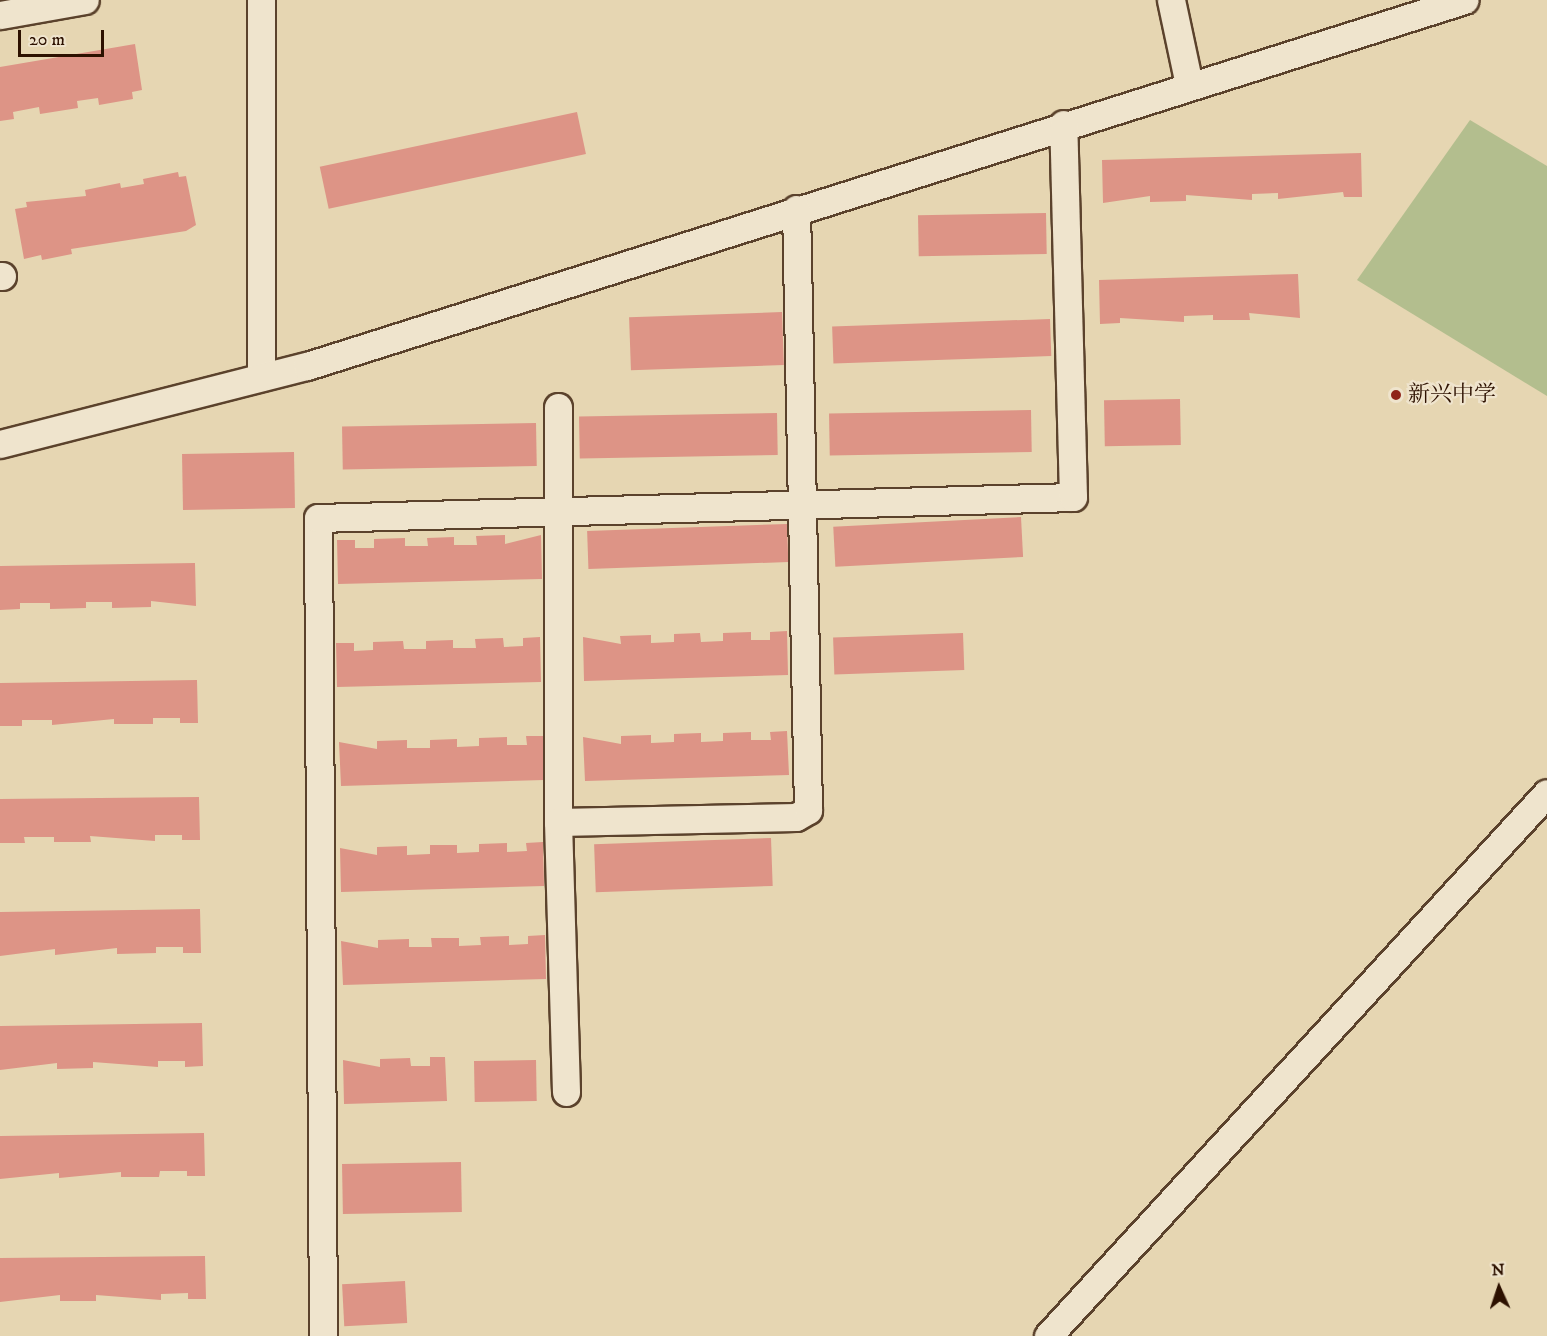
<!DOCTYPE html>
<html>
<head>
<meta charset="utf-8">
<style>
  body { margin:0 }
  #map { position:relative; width:1547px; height:1336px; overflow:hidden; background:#e6d6b2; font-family:"IM FELL DW Pica","Noto Serif SC",serif }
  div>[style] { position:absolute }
  .green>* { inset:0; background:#b3be8e }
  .building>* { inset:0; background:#dd9486; transform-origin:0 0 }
  .roads { filter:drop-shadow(2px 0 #5b422c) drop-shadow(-2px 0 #5b422c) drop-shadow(0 2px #5b422c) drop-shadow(0 -2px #5b422c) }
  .minor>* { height:27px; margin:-13.5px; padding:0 13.5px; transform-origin:13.5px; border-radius:13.5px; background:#efe4cd }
  .dots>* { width:16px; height:16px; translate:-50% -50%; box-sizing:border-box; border:3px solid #efe4cd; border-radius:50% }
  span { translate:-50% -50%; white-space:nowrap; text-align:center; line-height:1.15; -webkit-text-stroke:4.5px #efe4cd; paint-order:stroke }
  .poi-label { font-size:22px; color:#2d1100 }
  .left { translate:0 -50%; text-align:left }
  .north { position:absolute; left:1469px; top:1258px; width:60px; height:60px; -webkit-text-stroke:4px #efe4cd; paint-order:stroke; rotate:357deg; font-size:16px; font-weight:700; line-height:24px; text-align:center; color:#2d1100 }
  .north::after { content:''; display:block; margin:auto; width:21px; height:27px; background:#2d1100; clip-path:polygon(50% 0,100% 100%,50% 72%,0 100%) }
  .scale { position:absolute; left:18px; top:30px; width:86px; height:27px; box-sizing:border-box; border:3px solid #2d1100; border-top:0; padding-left:8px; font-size:18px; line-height:21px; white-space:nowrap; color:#2d1100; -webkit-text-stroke:4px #efe4cd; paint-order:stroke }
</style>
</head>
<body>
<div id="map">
  <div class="green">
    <div style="clip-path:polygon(1470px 120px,1547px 166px,1547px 396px,1357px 280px)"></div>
  </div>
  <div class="building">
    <div style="clip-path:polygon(135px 44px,142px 90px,132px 92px,133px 99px,99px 105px,98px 98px,77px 101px,78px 108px,40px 114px,39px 107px,13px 112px,14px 119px,0 121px,0 67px)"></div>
    <div style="left:577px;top:112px;width:43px;height:263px;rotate:78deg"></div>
    <div style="clip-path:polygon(1361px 153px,1362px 197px,1344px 197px,1343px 192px,1278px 199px,1278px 193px,1252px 194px,1252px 200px,1186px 195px,1186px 201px,1150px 202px,1150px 196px,1103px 203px,1102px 160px)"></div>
    <div style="clip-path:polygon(178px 172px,179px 177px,186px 176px,196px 225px,186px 231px,71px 249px,72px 254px,42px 260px,41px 255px,24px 259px,15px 209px,27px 207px,26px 202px,86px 196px,85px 190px,120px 183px,121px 188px,144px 184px,143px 179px)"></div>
    <div style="left:1046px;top:213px;width:41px;height:128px;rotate:89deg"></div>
    <div style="clip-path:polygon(1298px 274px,1300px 318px,1249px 313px,1250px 320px,1213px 320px,1213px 315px,1184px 316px,1184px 322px,1120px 318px,1120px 323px,1100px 324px,1099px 280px)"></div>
    <div style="left:782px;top:312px;width:53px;height:153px;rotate:88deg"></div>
    <div style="left:1050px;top:319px;width:37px;height:218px;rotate:88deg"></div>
    <div style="left:1180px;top:399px;width:46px;height:76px;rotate:89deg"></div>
    <div style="left:1031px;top:410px;width:42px;height:202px;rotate:89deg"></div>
    <div style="left:777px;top:413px;width:42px;height:198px;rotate:89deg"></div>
    <div style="left:536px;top:423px;width:43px;height:194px;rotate:89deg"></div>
    <div style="left:294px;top:452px;width:56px;height:112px;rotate:89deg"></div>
    <div style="left:1021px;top:517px;width:40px;height:188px;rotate:87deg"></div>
    <div style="left:787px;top:524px;width:38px;height:200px;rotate:88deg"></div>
    <div style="clip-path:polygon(505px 535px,505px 544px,541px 535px,542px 579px,338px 584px,337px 540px,355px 540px,355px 548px,374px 548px,374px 539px,405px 538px,405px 546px,428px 546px,427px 538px,454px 537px,454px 545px,477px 545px,476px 536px)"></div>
    <div style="clip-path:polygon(195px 563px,196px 606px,151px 601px,151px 607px,112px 608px,112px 602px,86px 602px,86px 608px,50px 609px,50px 603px,20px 603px,20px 609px,0 610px,0 566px)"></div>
    <div style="clip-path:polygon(787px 631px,788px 675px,584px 681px,583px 637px,621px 644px,620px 636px,651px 635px,651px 643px,674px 642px,674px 634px,700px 633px,701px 642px,723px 641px,723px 633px,751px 632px,751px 640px,770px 640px,770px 632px)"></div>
    <div style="left:963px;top:633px;width:37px;height:130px;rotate:88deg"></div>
    <div style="clip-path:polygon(540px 637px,541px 682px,337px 687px,336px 643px,354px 643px,354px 651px,373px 650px,373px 642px,403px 641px,404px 649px,426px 649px,426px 641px,453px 640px,453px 648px,476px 648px,475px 639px,503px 638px,504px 647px,523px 646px,523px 638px)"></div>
    <div style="clip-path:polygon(197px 680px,198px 723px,180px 723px,180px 718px,153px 718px,153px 724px,114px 724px,114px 719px,52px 725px,52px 720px,22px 720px,22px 726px,0 726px,0 683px)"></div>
    <div style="clip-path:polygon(787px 731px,789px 775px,585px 781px,583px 737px,621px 744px,621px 736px,651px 735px,651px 743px,674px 742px,674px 734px,701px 733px,701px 742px,723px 741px,723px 733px,751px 732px,751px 740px,771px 740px,770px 732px)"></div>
    <div style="clip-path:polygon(526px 736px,543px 736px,544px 780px,341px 786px,339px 742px,377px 749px,377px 741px,407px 740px,407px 748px,430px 748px,430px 740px,457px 739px,457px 747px,479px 746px,479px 738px,507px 737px,507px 745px,527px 745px)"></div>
    <div style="clip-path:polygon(199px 797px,200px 840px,182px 840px,182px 835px,155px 835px,155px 841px,90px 836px,91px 842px,54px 842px,54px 837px,24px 837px,25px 843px,0 843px,0 799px)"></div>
    <div style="left:771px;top:838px;width:48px;height:177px;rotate:88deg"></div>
    <div style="clip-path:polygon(543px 842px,544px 886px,341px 892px,340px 848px,377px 855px,377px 847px,407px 846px,407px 855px,430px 854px,430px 845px,457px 845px,457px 853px,479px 852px,479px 844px,507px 843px,507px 852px,527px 851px,526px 843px)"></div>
    <div style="clip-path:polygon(200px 909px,201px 953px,183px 953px,183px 947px,156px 947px,156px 953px,117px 954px,117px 948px,55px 955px,55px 949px,0 956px,0 912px)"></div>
    <div style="clip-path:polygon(545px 935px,546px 979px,343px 985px,341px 941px,378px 948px,378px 940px,409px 939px,409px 947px,432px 947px,431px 938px,459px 938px,459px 946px,481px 945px,480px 937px,509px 936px,509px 945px,528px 944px,528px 936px)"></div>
    <div style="clip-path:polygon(202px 1023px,203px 1066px,185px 1067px,185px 1061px,158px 1061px,158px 1067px,93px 1062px,93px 1068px,57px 1069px,57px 1063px,0 1070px,0 1026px)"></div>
    <div style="clip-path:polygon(430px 1057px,445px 1057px,447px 1101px,344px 1104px,343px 1060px,380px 1067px,380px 1059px,410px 1058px,411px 1066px,430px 1066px)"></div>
    <div style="left:536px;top:1060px;width:41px;height:62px;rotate:89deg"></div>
    <div style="clip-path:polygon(204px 1133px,205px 1176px,187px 1176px,187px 1171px,160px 1171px,159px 1177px,121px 1177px,121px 1172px,59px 1178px,59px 1173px,0 1179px,0 1136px)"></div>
    <div style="left:461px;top:1162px;width:50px;height:119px;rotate:89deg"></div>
    <div style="clip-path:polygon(205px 1256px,206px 1299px,188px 1299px,188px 1293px,161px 1294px,161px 1300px,96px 1295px,96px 1301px,60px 1301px,60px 1295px,0 1302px,0 1258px)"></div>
    <div style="left:405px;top:1281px;width:42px;height:63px;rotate:87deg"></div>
  </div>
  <div class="roads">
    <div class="minor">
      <div style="left:1171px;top:0;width:87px;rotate:78deg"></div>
      <div style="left:0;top:15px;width:86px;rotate:-10deg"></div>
      <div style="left:0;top:276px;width:2px"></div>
      <div style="left:261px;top:377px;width:377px;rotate:-90deg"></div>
      <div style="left:558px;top:407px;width:415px;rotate:90deg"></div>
      <div style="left:558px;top:822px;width:270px;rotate:88.3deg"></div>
      <div style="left:0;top:444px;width:317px;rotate:-14.3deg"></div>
      <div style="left:307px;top:366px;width:1214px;rotate:-17.55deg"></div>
      <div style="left:558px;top:822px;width:238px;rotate:-1.2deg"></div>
      <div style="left:796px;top:817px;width:14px;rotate:-30deg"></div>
      <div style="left:808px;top:810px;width:601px;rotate:-91.14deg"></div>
      <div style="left:323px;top:1336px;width:818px;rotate:-90.35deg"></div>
      <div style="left:318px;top:518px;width:755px;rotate:-1.59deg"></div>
      <div style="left:1073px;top:497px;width:373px;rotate:-91.5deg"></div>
      <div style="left:1048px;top:1336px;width:737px;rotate:-47.42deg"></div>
    </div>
  </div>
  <div class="dots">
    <div style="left:1396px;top:395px;background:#8f2418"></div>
  </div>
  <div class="poi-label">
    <span class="left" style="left:1408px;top:395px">新兴中学</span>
  </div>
  <div class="north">N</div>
  <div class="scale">20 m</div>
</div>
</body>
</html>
